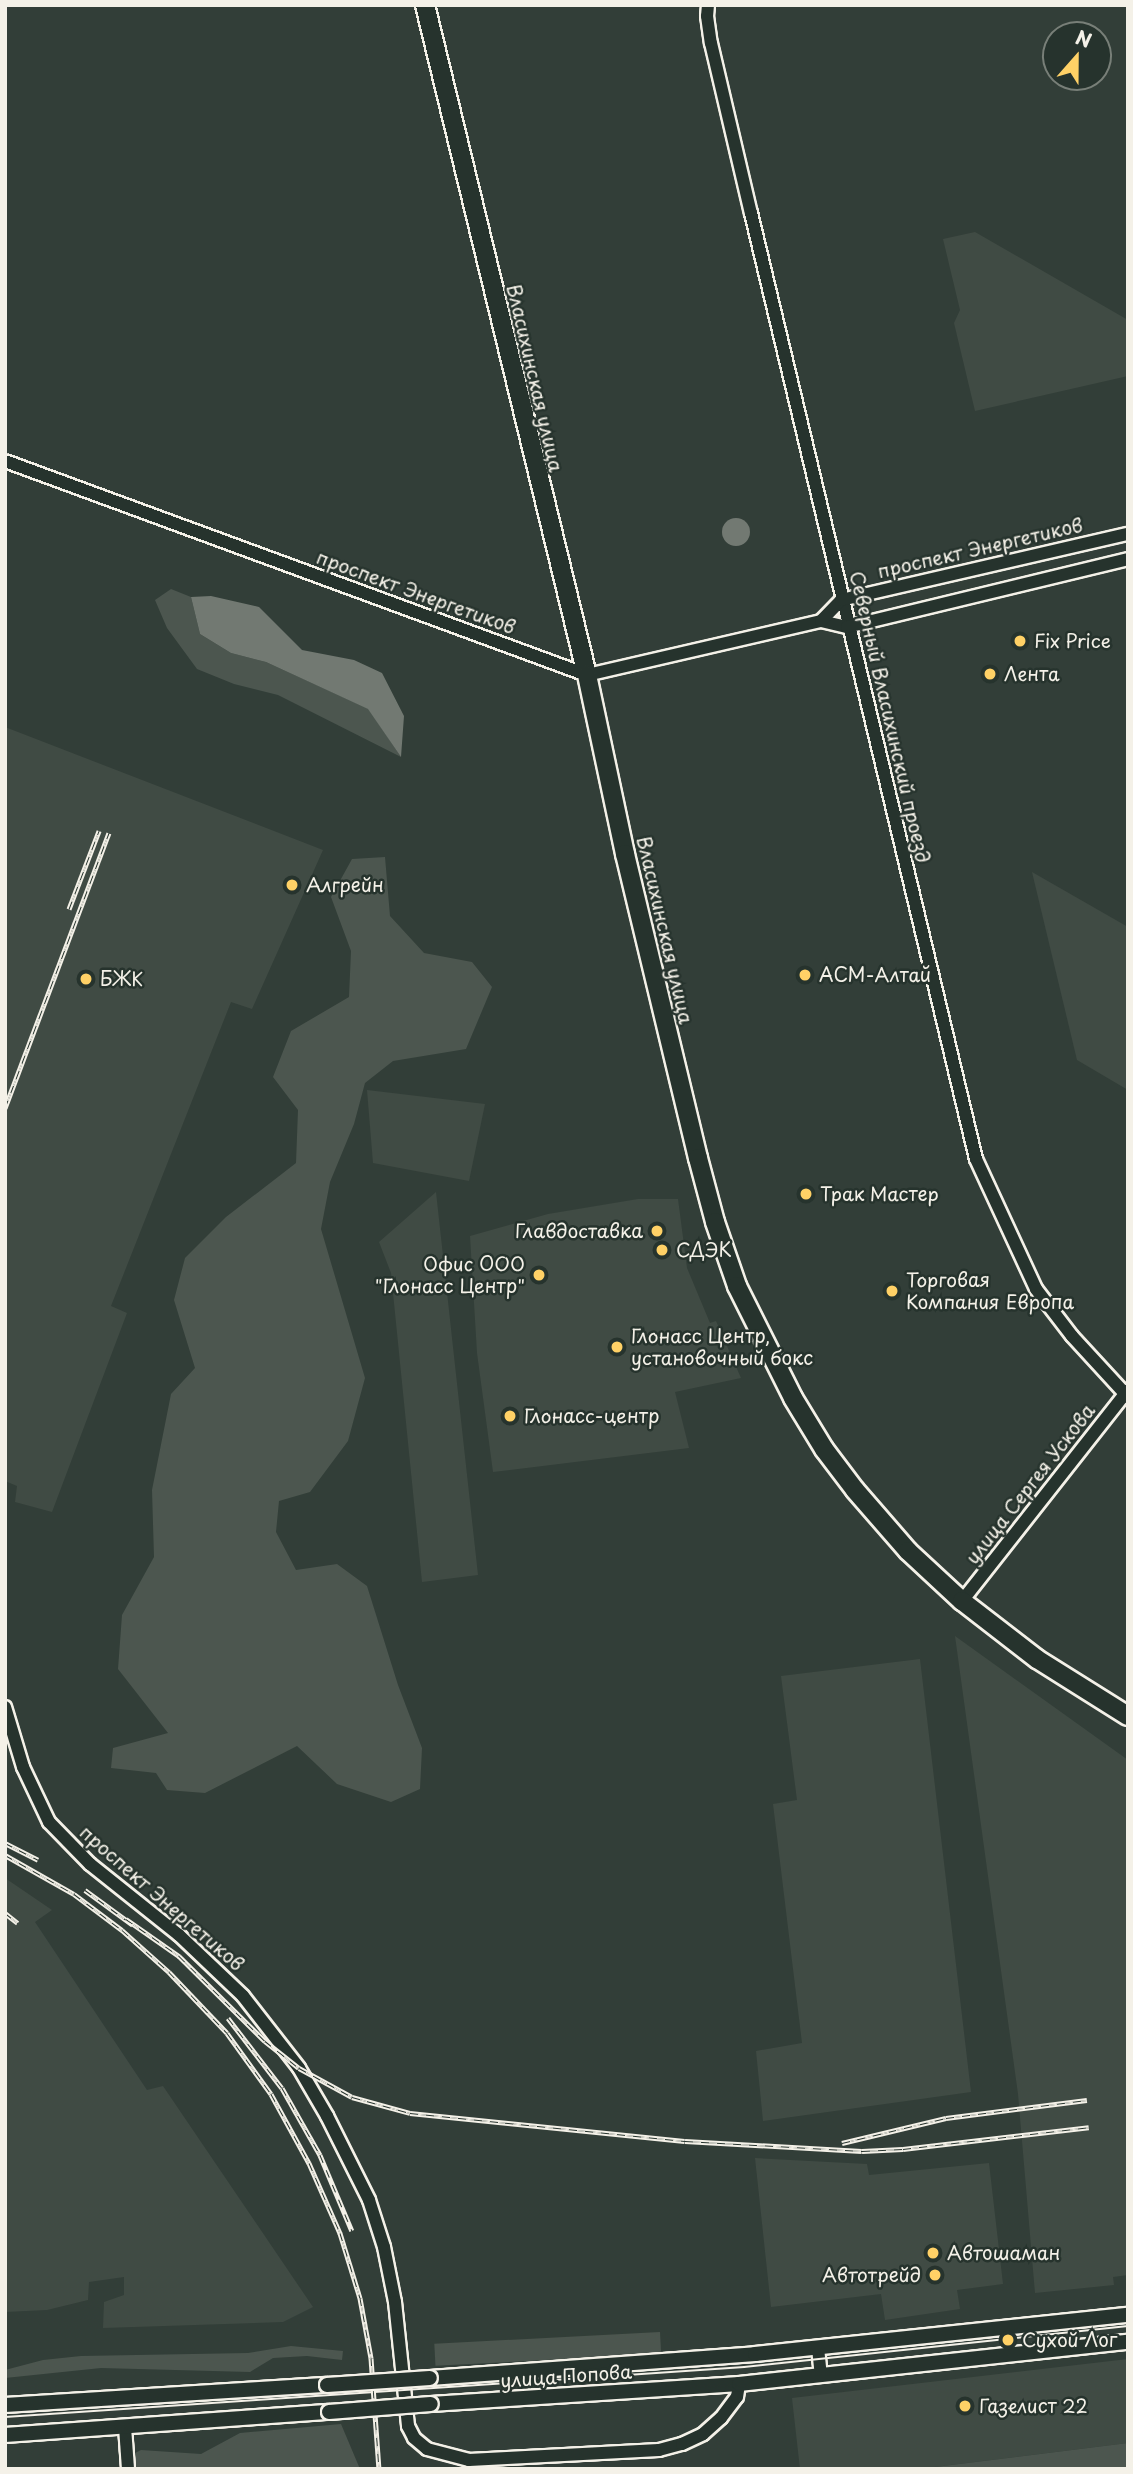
<!DOCTYPE html>
<html>
<head>
<meta charset="utf-8">
<style>
  body { margin:0 }
  #map { position:relative; width:1133px; height:2474px; overflow:hidden; background:#323e38; font-family:"Playpen Sans",sans-serif }
  div>[style] { position:absolute }
  .built>* { inset:0; background:#404b44 }
  .green>* { inset:0; background:#4c564f; transform-origin:0 0 }
  .water>* { inset:0; background:#727972 }
  .round { border-radius:50% }
  .roads { filter:drop-shadow(2px 0 #f4f1e8) drop-shadow(-2px 0 #f4f1e8) drop-shadow(0 2px #f4f1e8) drop-shadow(0 -2px #f4f1e8) }
  .minor>* { height:12px; margin:-6px; padding:0 6px; transform-origin:6px; border-radius:6px; background:#26332d }
  .major>* { height:14px; margin:-7px; padding:0 7px; transform-origin:7px; border-radius:7px; background:#26332d }
  .highway>* { height:18px; margin:-9px; padding:0 9px; transform-origin:9px; border-radius:9px; background:#26332d }
  .tram>* { height:2px; margin:-1px; padding:0 1px; transform-origin:1px; border-radius:1px; background:#f4f1e8 }
  .rail>* { height:5px; margin-top:-2.5px; transform-origin:0; background:repeating-linear-gradient(90deg,#26332d 0 8px,#f4f1e8 0 16px); box-sizing:border-box; border-block:2px solid #f4f1e8 }
  .bridges { filter:drop-shadow(2px 0 #f4f1e8) drop-shadow(-2px 0 #f4f1e8) drop-shadow(0 2px #f4f1e8) drop-shadow(0 -2px #f4f1e8) }
  .major-bridge>* { height:14px; margin:-7px; padding:0 7px; transform-origin:7px; border-radius:7px; background:#26332d }
  .dots>* { width:19px; height:19px; translate:-50% -50%; box-sizing:border-box; border:4px solid #26332d; border-radius:50% }
  span { translate:-50% -50%; white-space:nowrap; text-align:center; line-height:1.15; -webkit-text-stroke:5px #26332d; paint-order:stroke }
  .street-label { font-size:19px; color:#f4f1e8 }
  .poi-label { font-size:19px; color:#f4f1e8 }
  .left { translate:0 -50%; text-align:left }
  .right { translate:-100% -50%; text-align:right }
  .frame { position:absolute; inset:0; border:7px solid #f4f1e8; pointer-events:none }
  .north { position:absolute; left:1042px; top:21px; width:70px; height:70px; box-sizing:border-box; background:#26332d; border:2px solid #787f78; border-radius:50%; rotate:21deg; font-size:19px; font-weight:700; line-height:28px; text-align:center; color:#f4f1e8 }
  .north::after { content:''; display:block; margin:auto; width:24px; height:32px; background:#ffd166; clip-path:polygon(50% 0,100% 100%,50% 72%,0 100%) }
</style>
</head>
<body>
<div id="map">
  <div class="built">
    <div style="clip-path:polygon(975px 232px,1128px 320px,1128px 376px,975px 411px,954px 323px,960px 310px,943px 239px)"></div>
    <div style="clip-path:polygon(5px 727px,323px 850px,252px 1009px,231px 1002px,111px 1306px,127px 1313px,52px 1512px,15px 1502px,17px 1486px,5px 1481px)"></div>
    <div style="clip-path:polygon(1032px 872px,1128px 927px,1128px 1090px,1077px 1060px)"></div>
    <div style="clip-path:polygon(367px 1090px,485px 1104px,469px 1181px,373px 1163px)"></div>
    <div style="clip-path:polygon(436px 1192px,478px 1575px,422px 1582px,391px 1273px,379px 1242px)"></div>
    <div style="clip-path:polygon(638px 1199px,678px 1199px,687px 1268px,710px 1323px,716px 1321px,741px 1378px,675px 1392px,689px 1448px,493px 1472px,477px 1353px,470px 1236px,548px 1214px)"></div>
    <div style="clip-path:polygon(955px 1636px,1128px 1760px,1128px 2275px,1113px 2277px,1114px 2285px,1035px 2293px,1018px 2094px)"></div>
    <div style="clip-path:polygon(920px 1659px,971px 2092px,763px 2121px,756px 2051px,802px 2043px,773px 1804px,797px 1800px,781px 1676px)"></div>
    <div style="clip-path:polygon(5px 1878px,52px 1910px,35px 1922px,147px 2090px,163px 2086px,313px 2307px,283px 2322px,103px 2328px,104px 2302px,124px 2295px,124px 2277px,89px 2282px,88px 2300px,47px 2310px,5px 2312px)"></div>
    <div style="clip-path:polygon(755px 2158px,867px 2164px,869px 2175px,989px 2163px,1003px 2284px,957px 2290px,960px 2309px,885px 2320px,881px 2294px,771px 2307px)"></div>
    <div style="clip-path:polygon(1128px 2359px,1128px 2443px,919px 2469px,800px 2469px,792px 2398px)"></div>
  </div>
  <div class="green">
    <div style="clip-path:polygon(171px 589px,191px 597px,200px 634px,231px 653px,266px 662px,369px 709px,401px 757px,278px 695px,234px 684px,197px 669px,167px 628px,155px 600px)"></div>
    <div style="clip-path:polygon(385px 857px,390px 916px,424px 953px,472px 962px,492px 987px,466px 1049px,393px 1061px,365px 1083px,354px 1124px,330px 1182px,321px 1229px,365px 1378px,348px 1441px,310px 1492px,279px 1501px,276px 1532px,296px 1570px,337px 1564px,367px 1586px,398px 1685px,422px 1748px,420px 1789px,391px 1802px,337px 1784px,297px 1746px,205px 1793px,167px 1790px,156px 1773px,111px 1768px,113px 1748px,168px 1733px,118px 1669px,122px 1615px,154px 1557px,152px 1490px,171px 1394px,195px 1368px,174px 1300px,185px 1258px,226px 1217px,296px 1163px,298px 1110px,273px 1077px,291px 1031px,349px 997px,351px 951px,331px 897px,352px 859px)"></div>
    <div style="left:660px;top:2332px;width:22px;height:226px;rotate:87deg"></div>
    <div style="clip-path:polygon(291px 2346px,343px 2351px,342px 2360px,307px 2356px,273px 2358px,250px 2372px,101px 2368px,5px 2378px,5px 2370px,43px 2360px,81px 2356px,248px 2353px)"></div>
    <div style="clip-path:polygon(341px 2424px,360px 2469px,132px 2469px,133px 2454px,141px 2450px,201px 2454px,240px 2433px)"></div>
    <div style="clip-path:polygon(1128px 2443px,1128px 2469px,919px 2469px)"></div>
  </div>
  <div class="water">
    <div class="round" style="left:722px;top:518px;width:28px;height:28px"></div>
    <div style="clip-path:polygon(211px 596px,259px 607px,302px 650px,354px 660px,382px 673px,404px 716px,401px 757px,368px 709px,266px 662px,231px 653px,200px 634px,191px 597px)"></div>
  </div>
  <div class="roads">
    <div class="minor">
      <div style="left:708px;top:5px;width:11px;rotate:95deg"></div>
      <div style="left:707px;top:16px;width:27px;rotate:82deg"></div>
      <div style="left:711px;top:43px;width:175px;rotate:76.8deg"></div>
      <div style="left:751px;top:213px;width:972px;rotate:76.62deg"></div>
      <div style="left:976px;top:1159px;width:143px;rotate:65.2deg"></div>
      <div style="left:1036px;top:1289px;width:59px;rotate:52.5deg"></div>
      <div style="left:1072px;top:1336px;width:83px;rotate:47.4deg"></div>
      <div style="left:5px;top:461px;width:620px;rotate:20.19deg"></div>
      <div style="left:587px;top:675px;width:240px;rotate:-13deg"></div>
      <div style="left:821px;top:621px;width:27px;rotate:13deg"></div>
      <div style="left:847px;top:627px;width:289px;rotate:-13.6deg"></div>
      <div style="left:821px;top:621px;width:29px;rotate:-46deg"></div>
      <div style="left:841px;top:600px;width:294px;rotate:-13deg"></div>
      <div style="left:962px;top:1601px;width:268px;rotate:-51.8deg"></div>
      <div style="left:5px;top:1707px;width:63px;rotate:73.3deg"></div>
      <div style="left:23px;top:1767px;width:61px;rotate:64.7deg"></div>
      <div style="left:49px;top:1822px;width:59px;rotate:45.7deg"></div>
      <div style="left:90px;top:1864px;width:114px;rotate:38.6deg"></div>
      <div style="left:179px;top:1935px;width:88px;rotate:43.6deg"></div>
      <div style="left:243px;top:1996px;width:91px;rotate:52.1deg"></div>
      <div style="left:299px;top:2068px;width:56px;rotate:59.7deg"></div>
      <div style="left:327px;top:2116px;width:94px;rotate:63.4deg"></div>
      <div style="left:369px;top:2200px;width:49px;rotate:72.3deg"></div>
      <div style="left:384px;top:2247px;width:56px;rotate:78.7deg"></div>
      <div style="left:395px;top:2302px;width:125px;rotate:84deg"></div>
      <div style="left:408px;top:2426px;width:13px;rotate:63deg"></div>
      <div style="left:414px;top:2438px;width:17px;rotate:40deg"></div>
      <div style="left:427px;top:2449px;width:43px;rotate:14.7deg"></div>
      <div style="left:469px;top:2460px;width:190px;rotate:-3deg"></div>
      <div style="left:659px;top:2450px;width:24px;rotate:-15deg"></div>
      <div style="left:682px;top:2444px;width:23px;rotate:-25deg"></div>
      <div style="left:703px;top:2434px;width:24px;rotate:-42deg"></div>
      <div style="left:721px;top:2418px;width:26px;rotate:-53deg"></div>
      <div style="left:737px;top:2397px;width:13px;rotate:-81deg"></div>
      <div style="left:818px;top:2348px;width:28px;rotate:84deg"></div>
      <div style="left:125px;top:2427px;width:42px;rotate:85.9deg"></div>
    </div>
    <div class="major">
      <div style="left:430px;top:2378px;width:326px;rotate:-4.2deg"></div>
      <div style="left:755px;top:2354px;width:375px;rotate:-6deg"></div>
      <div style="left:431px;top:2404px;width:309px;rotate:-3.7deg"></div>
      <div style="left:739px;top:2384px;width:391px;rotate:-6.2deg"></div>
      <div style="left:5px;top:2405px;width:323px;rotate:-3.6deg"></div>
      <div style="left:5px;top:2435px;width:325px;rotate:-4.1deg"></div>
    </div>
    <div class="highway">
      <div style="left:425px;top:5px;width:689px;rotate:76.41deg"></div>
      <div style="left:587px;top:675px;width:183px;rotate:78deg"></div>
      <div style="left:625px;top:854px;width:313px;rotate:76.5deg"></div>
      <div style="left:698px;top:1158px;width:66px;rotate:75.1deg"></div>
      <div style="left:715px;top:1222px;width:68px;rotate:71deg"></div>
      <div style="left:737px;top:1286px;width:125px;rotate:63.4deg"></div>
      <div style="left:793px;top:1398px;width:60px;rotate:58.7deg"></div>
      <div style="left:824px;top:1449px;width:51px;rotate:52.9deg"></div>
      <div style="left:855px;top:1490px;width:81px;rotate:49deg"></div>
      <div style="left:908px;top:1551px;width:74px;rotate:42.8deg"></div>
      <div style="left:962px;top:1601px;width:95px;rotate:37.7deg"></div>
      <div style="left:1037px;top:1659px;width:107px;rotate:32.1deg"></div>
    </div>
  </div>
  <div class="tram">
    <div style="left:5px;top:2417px;width:741px;rotate:-3.87deg"></div>
    <div style="left:744px;top:2367px;width:386px;rotate:-6.1deg"></div>
  </div>
  <div class="rail">
    <div style="left:69px;top:909px;width:84px;rotate:-69deg"></div>
    <div style="left:5px;top:1108px;width:294px;rotate:-69.3deg"></div>
    <div style="left:5px;top:1843px;width:37px;rotate:27deg"></div>
    <div style="left:5px;top:1855px;width:79px;rotate:29.5deg"></div>
    <div style="left:74px;top:1894px;width:60px;rotate:36.9deg"></div>
    <div style="left:122px;top:1930px;width:63px;rotate:41.8deg"></div>
    <div style="left:169px;top:1972px;width:84px;rotate:46.4deg"></div>
    <div style="left:227px;top:2033px;width:75px;rotate:54.2deg"></div>
    <div style="left:271px;top:2094px;width:79px;rotate:61.2deg"></div>
    <div style="left:309px;top:2163px;width:77px;rotate:66.1deg"></div>
    <div style="left:340px;top:2233px;width:68px;rotate:72.9deg"></div>
    <div style="left:360px;top:2298px;width:61px;rotate:79.6deg"></div>
    <div style="left:371px;top:2358px;width:111px;rotate:85.9deg"></div>
    <div style="left:85px;top:1890px;width:59px;rotate:36.1deg"></div>
    <div style="left:5px;top:1913px;width:16px;rotate:38deg"></div>
    <div style="left:126px;top:1919px;width:65px;rotate:34.9deg"></div>
    <div style="left:179px;top:1956px;width:121px;rotate:44.7deg"></div>
    <div style="left:265px;top:2041px;width:43px;rotate:38.5deg"></div>
    <div style="left:299px;top:2068px;width:60px;rotate:28.7deg"></div>
    <div style="left:352px;top:2097px;width:60px;rotate:15.4deg"></div>
    <div style="left:410px;top:2113px;width:276px;rotate:5.8deg"></div>
    <div style="left:685px;top:2141px;width:177px;rotate:3.2deg"></div>
    <div style="left:862px;top:2151px;width:41px;rotate:-2.8deg"></div>
    <div style="left:903px;top:2149px;width:187px;rotate:-6.7deg"></div>
    <div style="left:228px;top:2018px;width:88px;rotate:52.4deg"></div>
    <div style="left:282px;top:2088px;width:77px;rotate:60.4deg"></div>
    <div style="left:320px;top:2155px;width:82px;rotate:67.2deg"></div>
    <div style="left:842px;top:2143px;width:107px;rotate:-13.5deg"></div>
    <div style="left:946px;top:2118px;width:142px;rotate:-7.3deg"></div>
  </div>
  <div class="bridges">
    <div class="major-bridge">
      <div style="left:327px;top:2385px;width:103px;rotate:-3.9deg"></div>
      <div style="left:329px;top:2412px;width:102px;rotate:-4.5deg"></div>
    </div>
  </div>
  <div class="dots">
    <div style="left:1020px;top:641px;background:#ffd166"></div>
    <div style="left:990px;top:674px;background:#ffd166"></div>
    <div style="left:292px;top:885px;background:#ffd166"></div>
    <div style="left:805px;top:975px;background:#ffd166"></div>
    <div style="left:86px;top:979px;background:#ffd166"></div>
    <div style="left:806px;top:1194px;background:#ffd166"></div>
    <div style="left:657px;top:1231px;background:#ffd166"></div>
    <div style="left:662px;top:1250px;background:#ffd166"></div>
    <div style="left:539px;top:1275px;background:#ffd166"></div>
    <div style="left:892px;top:1291px;background:#ffd166"></div>
    <div style="left:617px;top:1347px;background:#ffd166"></div>
    <div style="left:510px;top:1416px;background:#ffd166"></div>
    <div style="left:933px;top:2253px;background:#ffd166"></div>
    <div style="left:935px;top:2275px;background:#ffd166"></div>
    <div style="left:1008px;top:2340px;background:#ffd166"></div>
    <div style="left:965px;top:2406px;background:#ffd166"></div>
  </div>
  <div class="street-label">
    <span style="left:535px;top:378px;rotate:77deg">Власихинская улица</span>
    <span style="left:980px;top:548px;rotate:-13deg">проспект Энергетиков</span>
    <span style="left:416px;top:592px;rotate:20deg">проспект Энергетиков</span>
    <span style="left:890px;top:717px;rotate:77deg">Северный Власихинский проезд</span>
    <span style="left:665px;top:930px;rotate:77deg">Власихинская улица</span>
    <span style="left:1030px;top:1484px;rotate:-52deg">улица Сергея Ускова</span>
    <span style="left:162px;top:1898px;rotate:41deg">проспект Энергетиков</span>
    <span style="left:566px;top:2376px;rotate:-4deg">улица Попова</span>
  </div>
  <div class="poi-label">
    <span class="left" style="left:1034px;top:641px">Fix Price</span>
    <span class="left" style="left:1004px;top:674px">Лента</span>
    <span class="left" style="left:306px;top:885px">Алгрейн</span>
    <span class="left" style="left:819px;top:975px">АСМ-Алтай</span>
    <span class="left" style="left:100px;top:979px">БЖК</span>
    <span class="left" style="left:820px;top:1194px">Трак Мастер</span>
    <span class="right" style="left:643px;top:1231px">Главдоставка</span>
    <span class="left" style="left:676px;top:1250px">СДЭК</span>
    <span class="right" style="left:525px;top:1275px">Офис ООО<br>"Глонасс Центр"</span>
    <span class="left" style="left:906px;top:1291px">Торговая<br>Компания Европа</span>
    <span class="left" style="left:631px;top:1347px">Глонасс Центр,<br>установочный бокс</span>
    <span class="left" style="left:524px;top:1416px">Глонасс-центр</span>
    <span class="left" style="left:947px;top:2253px">Автошаман</span>
    <span class="right" style="left:921px;top:2275px">Автотрейд</span>
    <span class="left" style="left:1022px;top:2340px">Сухой Лог</span>
    <span class="left" style="left:979px;top:2406px">Газелист 22</span>
  </div>
  <div class="frame"></div>
  <div class="north">N</div>
</div>
</body>
</html>
